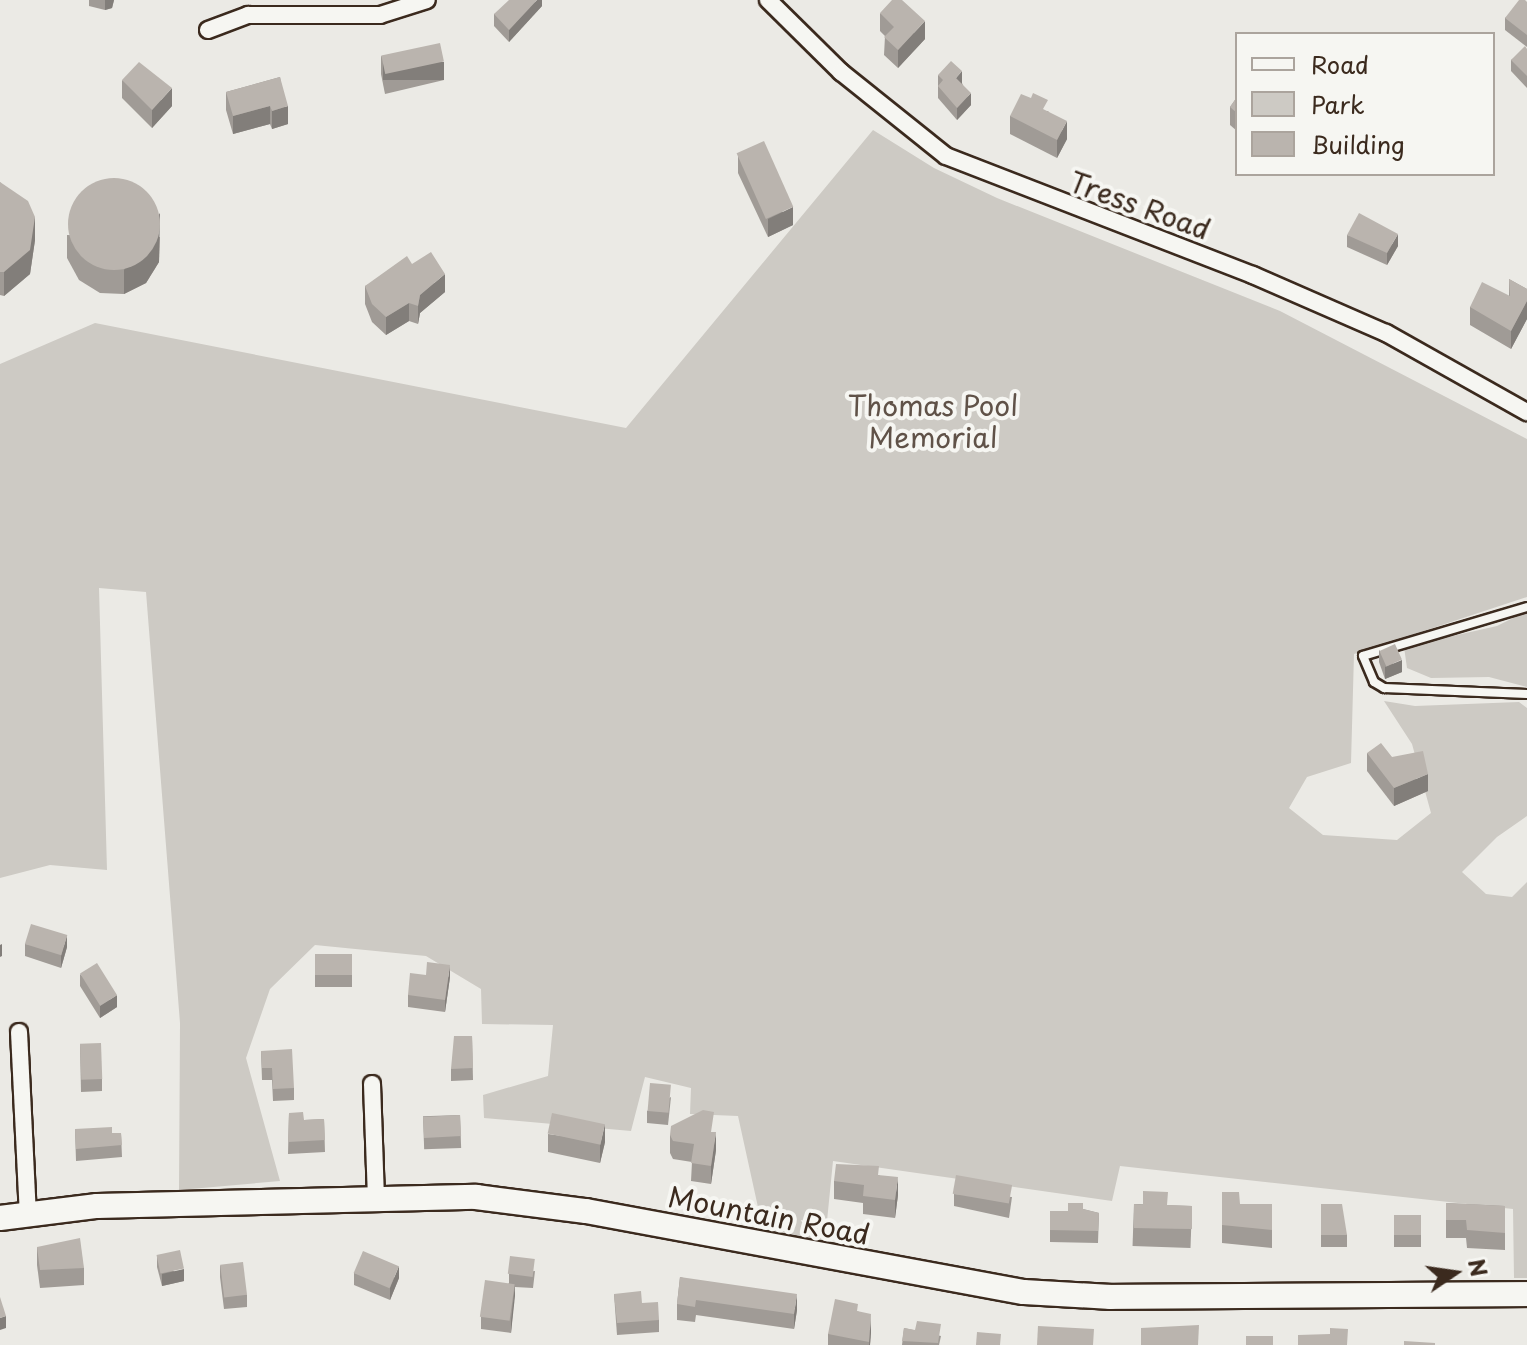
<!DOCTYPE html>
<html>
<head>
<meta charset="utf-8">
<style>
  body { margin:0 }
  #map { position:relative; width:1527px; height:1345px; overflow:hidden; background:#ebeae5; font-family:"Playpen Sans",sans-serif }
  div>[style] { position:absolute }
  .green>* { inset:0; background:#cdcac4 }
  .roads { filter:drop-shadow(2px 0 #3b2a1e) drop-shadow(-2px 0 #3b2a1e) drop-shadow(0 2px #3b2a1e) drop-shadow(0 -2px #3b2a1e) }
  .service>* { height:8px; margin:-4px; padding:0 4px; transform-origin:4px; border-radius:4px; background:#f6f6f2 }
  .minor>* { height:16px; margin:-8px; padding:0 8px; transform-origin:8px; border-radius:8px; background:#f6f6f2 }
  .secondary>* { height:24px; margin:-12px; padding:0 12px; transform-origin:12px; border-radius:12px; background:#f6f6f2 }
  .wall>* { inset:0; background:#a09b96; transform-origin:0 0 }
  .shaded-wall>* { inset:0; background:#827e7a; transform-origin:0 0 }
  .building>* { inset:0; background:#bab4ae; transform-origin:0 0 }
  .round { border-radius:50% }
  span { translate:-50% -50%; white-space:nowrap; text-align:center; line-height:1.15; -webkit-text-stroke:8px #f6f6f2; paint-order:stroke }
  .street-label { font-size:28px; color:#3b2a1e }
  .park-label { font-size:28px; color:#605248 }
  .legend { position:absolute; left:1235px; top:32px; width:260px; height:144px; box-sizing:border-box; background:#f6f6f2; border:2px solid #aba49d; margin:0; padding:10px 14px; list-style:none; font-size:24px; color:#3b2a1e }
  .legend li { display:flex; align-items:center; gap:16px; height:40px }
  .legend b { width:40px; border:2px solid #aba49d }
  .north { position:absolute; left:1415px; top:1233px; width:80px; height:80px; -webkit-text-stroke:6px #f6f6f2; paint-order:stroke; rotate:77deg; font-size:22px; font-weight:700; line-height:32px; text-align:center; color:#3b2a1e }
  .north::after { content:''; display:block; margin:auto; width:28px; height:36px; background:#3b2a1e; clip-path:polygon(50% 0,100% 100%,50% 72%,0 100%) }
</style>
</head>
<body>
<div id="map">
  <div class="green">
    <div style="clip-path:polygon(873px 130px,934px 168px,997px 198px,1280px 311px,1527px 439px,1527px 597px,1354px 654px,1351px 763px,1307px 777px,1289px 808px,1323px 835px,1397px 840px,1431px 813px,1412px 744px,1384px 701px,1415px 706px,1519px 702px,1527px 708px,1527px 816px,1497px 837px,1462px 872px,1486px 894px,1512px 897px,1527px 882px,1527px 1278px,1514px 1278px,1513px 1209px,1120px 1166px,1112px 1201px,833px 1161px,825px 1241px,763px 1230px,738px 1116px,690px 1114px,691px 1088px,645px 1077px,631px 1131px,484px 1118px,483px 1095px,548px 1076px,553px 1025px,482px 1024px,481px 989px,426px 956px,315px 945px,270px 989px,246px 1058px,280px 1181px,179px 1190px,180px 1023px,146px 592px,99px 588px,107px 870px,50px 865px,0 878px,0 364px,95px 323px,626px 428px)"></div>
    <div style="clip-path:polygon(1527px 611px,1527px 687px,1489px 677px,1431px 678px,1407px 668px,1404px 647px,1497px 626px)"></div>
  </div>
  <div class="roads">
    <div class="service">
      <div style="left:1527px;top:607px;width:171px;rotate:163.4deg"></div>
      <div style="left:1363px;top:656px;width:28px;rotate:67deg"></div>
      <div style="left:1374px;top:682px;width:12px;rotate:31deg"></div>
      <div style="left:1384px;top:688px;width:143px;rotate:2.4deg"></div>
    </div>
    <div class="minor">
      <div style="left:768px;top:0;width:103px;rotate:44.6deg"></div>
      <div style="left:841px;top:72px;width:134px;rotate:38.7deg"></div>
      <div style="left:946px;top:156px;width:329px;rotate:21.2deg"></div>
      <div style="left:1253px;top:275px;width:145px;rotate:23.6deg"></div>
      <div style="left:1386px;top:333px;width:162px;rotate:29.3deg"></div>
      <div style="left:208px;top:30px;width:43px;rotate:-20.6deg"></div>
      <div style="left:248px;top:15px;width:132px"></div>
      <div style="left:380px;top:15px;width:49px;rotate:-17.7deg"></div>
      <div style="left:19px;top:1032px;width:181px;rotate:87.2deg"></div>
      <div style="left:372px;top:1084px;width:114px;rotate:88deg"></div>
    </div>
    <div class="secondary">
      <div style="left:0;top:1218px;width:98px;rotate:-7.1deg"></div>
      <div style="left:97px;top:1206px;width:379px;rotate:-1.4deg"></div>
      <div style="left:476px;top:1197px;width:111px;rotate:7.3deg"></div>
      <div style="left:586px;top:1211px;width:445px;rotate:10.5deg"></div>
      <div style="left:1024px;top:1292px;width:87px;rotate:3.3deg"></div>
      <div style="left:1111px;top:1297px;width:416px;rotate:-0.4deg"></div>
    </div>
  </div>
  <div class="wall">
    <div style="clip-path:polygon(89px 0,114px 0,112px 8px,105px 10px,89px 6px)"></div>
    <div style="clip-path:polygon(542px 0,542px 6px,509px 42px,494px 26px,494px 14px)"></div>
    <div style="clip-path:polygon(1527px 2px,1527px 47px,1505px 30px,1505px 18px)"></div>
    <div style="clip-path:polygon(880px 13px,925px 39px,898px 68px,884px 55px,885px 36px,880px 31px)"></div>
    <div style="clip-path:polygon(1527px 49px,1527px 88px,1511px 71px,1511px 60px)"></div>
    <div style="clip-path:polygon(381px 56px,444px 80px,385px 94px,381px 74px)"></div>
    <div style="clip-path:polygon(938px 75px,962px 83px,971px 105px,957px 120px,938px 98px)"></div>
    <div style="clip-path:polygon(280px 77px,288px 124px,272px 129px,270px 124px,233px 134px,226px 110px,226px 92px)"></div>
    <div style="clip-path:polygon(122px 80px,172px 106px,152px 128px,122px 98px)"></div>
    <div style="clip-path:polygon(1237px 97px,1237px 131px,1230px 125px,1230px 107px)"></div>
    <div style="clip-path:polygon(1048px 111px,1067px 139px,1057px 158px,1010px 134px,1010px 116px)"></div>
    <div style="clip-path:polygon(738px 155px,793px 225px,768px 237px,738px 173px)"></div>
    <div style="clip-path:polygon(0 182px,35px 240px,30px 274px,4px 296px,0 295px)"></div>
    <div style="clip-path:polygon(67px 235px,160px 237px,159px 262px,146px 283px,124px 294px,100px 293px,79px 280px,67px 258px)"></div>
    <div style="clip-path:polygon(1347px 235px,1398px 246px,1387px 265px,1347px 247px)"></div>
    <div style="clip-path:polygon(412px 264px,445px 292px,420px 313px,418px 324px,409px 321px,386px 335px,372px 322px,365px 304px,365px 286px)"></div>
    <div style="clip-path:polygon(1509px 279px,1527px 289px,1527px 319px,1511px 349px,1470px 325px,1470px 307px,1509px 296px)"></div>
    <div style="clip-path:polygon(1379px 650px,1402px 672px,1385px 679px,1379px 662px)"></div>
    <div style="clip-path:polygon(1367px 753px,1392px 757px,1428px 791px,1394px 806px,1367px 771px)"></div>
    <div style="clip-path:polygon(25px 944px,67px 947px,61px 968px,25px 956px)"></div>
    <div style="left:315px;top:954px;width:37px;height:33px"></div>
    <div style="clip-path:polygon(80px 974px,117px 1007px,100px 1018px,80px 986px)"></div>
    <div style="clip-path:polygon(426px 975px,450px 977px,445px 1012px,408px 1007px,408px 995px)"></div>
    <div style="clip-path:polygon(472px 1036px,473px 1080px,451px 1081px,451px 1069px)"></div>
    <div style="clip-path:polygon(80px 1044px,102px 1079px,102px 1091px,81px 1092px)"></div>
    <div style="clip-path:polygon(261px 1051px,294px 1088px,294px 1100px,273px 1101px,272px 1080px,262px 1080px)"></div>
    <div style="clip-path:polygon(671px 1097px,668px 1125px,647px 1123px,647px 1111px)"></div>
    <div style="clip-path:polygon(289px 1113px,304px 1120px,324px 1119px,325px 1152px,288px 1154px)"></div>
    <div style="left:460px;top:1115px;width:33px;height:37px;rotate:88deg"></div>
    <div style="clip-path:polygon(75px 1129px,112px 1133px,121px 1133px,122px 1157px,76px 1161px)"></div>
    <div style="clip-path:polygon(713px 1132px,716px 1150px,711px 1184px,691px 1181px,692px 1162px,673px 1159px,670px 1153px,670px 1135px)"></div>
    <div style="clip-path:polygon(548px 1134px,605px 1142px,600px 1163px,548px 1152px)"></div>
    <div style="clip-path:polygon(879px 1175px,898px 1195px,895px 1218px,863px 1214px,863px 1203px,834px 1199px,834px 1181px)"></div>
    <div style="clip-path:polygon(1222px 1192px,1240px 1204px,1272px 1204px,1272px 1248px,1222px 1243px)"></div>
    <div style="clip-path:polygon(954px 1194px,1012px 1197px,1009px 1218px,954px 1206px)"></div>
    <div style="clip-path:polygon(1446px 1203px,1505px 1206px,1505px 1250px,1467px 1248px,1466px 1238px,1446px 1238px)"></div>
    <div style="left:1134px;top:1204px;width:58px;height:42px;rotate:2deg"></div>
    <div style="clip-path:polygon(1321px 1204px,1347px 1235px,1347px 1247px,1321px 1247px)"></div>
    <div style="clip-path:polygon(1083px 1209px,1099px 1213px,1098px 1243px,1050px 1242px,1050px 1211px,1068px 1211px)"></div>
    <div style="left:1394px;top:1215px;width:27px;height:32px"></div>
    <div style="clip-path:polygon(37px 1247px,84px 1268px,84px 1285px,40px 1288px,37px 1265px)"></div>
    <div style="clip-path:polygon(157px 1255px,184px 1281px,162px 1286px,157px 1267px)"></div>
    <div style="clip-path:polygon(220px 1265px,247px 1295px,247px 1307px,224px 1309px,220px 1277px)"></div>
    <div style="clip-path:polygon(535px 1271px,533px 1288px,515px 1287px,511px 1333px,481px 1329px,481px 1317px,509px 1283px,509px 1274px)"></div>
    <div style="clip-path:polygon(354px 1273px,399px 1278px,390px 1300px,354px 1285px)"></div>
    <div style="clip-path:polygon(680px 1277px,797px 1310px,794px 1329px,696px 1315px,695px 1322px,677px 1320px,677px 1304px)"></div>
    <div style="clip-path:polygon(614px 1294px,642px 1303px,659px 1320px,659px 1332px,617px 1335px)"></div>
    <div style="clip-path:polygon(858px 1311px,871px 1332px,870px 1345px,828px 1345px,828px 1334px)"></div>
    <div style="clip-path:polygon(904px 1328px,941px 1336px,939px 1345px,902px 1345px)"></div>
  </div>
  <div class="shaded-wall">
    <div style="clip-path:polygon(105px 0,114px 0,112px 8px,105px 10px)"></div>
    <div style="clip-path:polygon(537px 0,542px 0,542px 6px,509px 42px,509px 30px)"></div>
    <div style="clip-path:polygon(925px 21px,925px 39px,898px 68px,898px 50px)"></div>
    <div style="left:444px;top:62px;width:18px;height:61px;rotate:90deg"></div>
    <div style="clip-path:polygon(962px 71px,962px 83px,956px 90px,956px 78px)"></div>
    <div style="clip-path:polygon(172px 88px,172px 106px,152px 128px,152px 110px)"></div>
    <div style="clip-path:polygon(971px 93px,971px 105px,957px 120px,957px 108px)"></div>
    <div style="clip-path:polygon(270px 106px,270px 124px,233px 134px,233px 116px)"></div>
    <div style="clip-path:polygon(288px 106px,288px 124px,272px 129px,272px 111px)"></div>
    <div style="clip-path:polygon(1067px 121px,1067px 139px,1057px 158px,1057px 140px)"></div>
    <div style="clip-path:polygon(793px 207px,793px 225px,768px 237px,768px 219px)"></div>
    <div style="clip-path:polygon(160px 213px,159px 262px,146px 283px,124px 294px,124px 270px)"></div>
    <div style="clip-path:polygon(35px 217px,35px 240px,30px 274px,4px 296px,4px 272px)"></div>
    <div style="clip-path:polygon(1398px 234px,1398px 246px,1387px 265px,1387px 253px)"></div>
    <div style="clip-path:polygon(445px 274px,445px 292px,420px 313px,418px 324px,418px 306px,420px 295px)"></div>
    <div style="clip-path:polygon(1527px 301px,1527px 319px,1511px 349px,1511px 331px)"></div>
    <div style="clip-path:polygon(409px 303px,409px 321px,386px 335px,386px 317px)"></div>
    <div style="clip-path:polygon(1402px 660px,1402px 672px,1385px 679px,1385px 667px)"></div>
    <div style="clip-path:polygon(1428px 774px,1428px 791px,1394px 806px,1394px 788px)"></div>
    <div style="clip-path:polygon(67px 935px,67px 947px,61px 968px,61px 956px)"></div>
    <div style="clip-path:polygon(2px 944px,2px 956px,0 957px,0 945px)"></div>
    <div style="clip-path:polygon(450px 965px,450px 977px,445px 1012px,445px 1000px)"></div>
    <div style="clip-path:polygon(117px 995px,117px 1007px,100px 1018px,100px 1006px)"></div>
    <div style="clip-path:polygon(605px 1124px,605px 1142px,600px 1163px,600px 1145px)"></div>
    <div style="clip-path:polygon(716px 1132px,716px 1150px,711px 1184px,711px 1166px)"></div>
    <div style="clip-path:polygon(898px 1177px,898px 1195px,895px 1218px,895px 1200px)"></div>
    <div style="clip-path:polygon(399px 1266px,399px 1278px,390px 1300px,390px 1288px)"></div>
    <div style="clip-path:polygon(184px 1269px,184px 1281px,162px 1286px,162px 1274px)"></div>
    <div style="clip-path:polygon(515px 1284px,515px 1296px,511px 1333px,511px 1321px)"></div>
    <div style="clip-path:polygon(797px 1294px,797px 1310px,794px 1329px,794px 1314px)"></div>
    <div style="clip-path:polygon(871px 1314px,871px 1332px,870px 1345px,869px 1345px)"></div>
    <div style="clip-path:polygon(6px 1316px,6px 1328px,0 1330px,0 1318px)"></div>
  </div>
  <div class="building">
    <div style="clip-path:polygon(509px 0,537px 0,509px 30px,494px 14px)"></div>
    <div style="clip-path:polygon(892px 0,902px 0,925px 21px,898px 50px,884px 37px,894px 27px,880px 13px)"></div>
    <div style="clip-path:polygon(1519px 0,1525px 0,1527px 2px,1527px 35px,1505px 18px)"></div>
    <div style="left:440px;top:43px;width:19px;height:60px;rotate:78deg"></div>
    <div style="clip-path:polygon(1525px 46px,1527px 49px,1527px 76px,1511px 60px)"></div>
    <div style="clip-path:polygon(951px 61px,962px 71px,956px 78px,971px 93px,957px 108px,938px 86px,943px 80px,938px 75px)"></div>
    <div style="clip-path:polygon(139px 62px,172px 88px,152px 110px,122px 80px)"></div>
    <div style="clip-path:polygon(280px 77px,288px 106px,272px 111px,270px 106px,233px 116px,226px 92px)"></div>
    <div style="clip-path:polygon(1033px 93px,1048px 100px,1043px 109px,1067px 121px,1057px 140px,1010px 116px,1021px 94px,1031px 98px)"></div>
    <div style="clip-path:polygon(1237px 97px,1237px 113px,1230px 107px)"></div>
    <div style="left:764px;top:141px;width:72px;height:30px;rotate:66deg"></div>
    <div class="round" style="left:68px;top:178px;width:92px;height:92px"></div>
    <div style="clip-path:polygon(0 182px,28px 201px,35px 217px,30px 250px,4px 272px,0 272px)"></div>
    <div style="clip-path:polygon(1359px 213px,1398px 234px,1387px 253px,1347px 235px)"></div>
    <div style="clip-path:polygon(431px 252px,445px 274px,420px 295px,418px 306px,409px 303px,386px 317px,372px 304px,365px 286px,407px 256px,412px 264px)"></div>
    <div style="clip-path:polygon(1509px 279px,1527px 289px,1527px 301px,1511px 331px,1470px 307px,1482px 282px,1510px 296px)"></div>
    <div style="left:1395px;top:644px;width:17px;height:17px;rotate:66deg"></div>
    <div style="clip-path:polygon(1381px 743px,1392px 757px,1423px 751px,1428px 774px,1394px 788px,1367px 753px)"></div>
    <div style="left:31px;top:924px;width:38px;height:21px;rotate:17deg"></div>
    <div style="left:315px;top:954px;width:37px;height:21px"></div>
    <div style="clip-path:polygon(427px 962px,450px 965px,445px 1000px,408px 995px,410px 973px,426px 975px)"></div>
    <div style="left:97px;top:963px;width:38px;height:20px;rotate:58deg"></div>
    <div style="clip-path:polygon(454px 1036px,472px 1036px,473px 1068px,451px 1069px)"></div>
    <div style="left:101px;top:1043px;width:36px;height:21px;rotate:88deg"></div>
    <div style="clip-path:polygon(292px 1049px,294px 1088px,273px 1089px,272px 1068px,262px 1068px,261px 1051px)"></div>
    <div style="left:650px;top:1083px;width:21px;height:28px;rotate:5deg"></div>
    <div style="clip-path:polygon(703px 1110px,714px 1112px,711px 1132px,716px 1132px,711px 1166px,691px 1163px,694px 1144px,673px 1141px,670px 1135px,671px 1126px)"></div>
    <div style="clip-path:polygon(303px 1112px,304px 1120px,324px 1119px,325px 1140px,288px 1142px,289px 1113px)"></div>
    <div style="left:552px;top:1113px;width:54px;height:21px;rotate:12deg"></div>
    <div style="left:460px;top:1115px;width:21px;height:37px;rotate:87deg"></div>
    <div style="clip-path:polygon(112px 1127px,112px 1133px,121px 1133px,122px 1145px,76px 1149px,75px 1129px)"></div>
    <div style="clip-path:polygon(836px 1164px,879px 1166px,878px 1175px,898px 1177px,895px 1200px,863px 1196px,864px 1185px,834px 1181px)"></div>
    <div style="left:956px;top:1175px;width:57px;height:19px;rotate:10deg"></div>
    <div style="clip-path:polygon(1143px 1191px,1168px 1192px,1167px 1205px,1192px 1206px,1192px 1229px,1134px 1228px,1134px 1204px,1143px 1205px)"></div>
    <div style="clip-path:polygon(1222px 1192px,1239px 1192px,1240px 1204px,1272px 1204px,1272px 1230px,1222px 1225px)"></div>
    <div style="clip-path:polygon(1068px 1203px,1083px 1203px,1083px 1209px,1099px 1213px,1098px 1231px,1050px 1230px,1050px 1211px,1068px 1211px)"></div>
    <div style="clip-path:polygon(1446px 1203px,1505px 1206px,1505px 1233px,1467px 1230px,1466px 1220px,1446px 1220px)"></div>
    <div style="clip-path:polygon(1321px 1204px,1342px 1204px,1347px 1235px,1321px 1235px)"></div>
    <div style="left:1394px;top:1215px;width:27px;height:20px"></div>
    <div style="clip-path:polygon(80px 1238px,84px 1268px,40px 1270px,37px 1247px)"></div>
    <div style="left:180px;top:1250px;width:19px;height:24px;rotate:78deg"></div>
    <div style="left:363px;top:1251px;width:39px;height:24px;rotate:23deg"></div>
    <div style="left:510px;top:1256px;width:25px;height:18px;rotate:7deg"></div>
    <div style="left:243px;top:1262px;width:33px;height:23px;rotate:83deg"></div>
    <div style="clip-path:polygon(680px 1277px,797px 1294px,794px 1314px,696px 1300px,695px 1307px,677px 1304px)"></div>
    <div style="left:485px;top:1280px;width:30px;height:37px;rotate:8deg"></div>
    <div style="clip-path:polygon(641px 1291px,642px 1303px,658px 1302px,659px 1320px,617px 1323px,614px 1294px)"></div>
    <div style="clip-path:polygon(0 1297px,6px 1316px,0 1318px)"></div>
    <div style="clip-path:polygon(835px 1299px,858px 1304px,857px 1311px,871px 1314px,869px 1342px,828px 1334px)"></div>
    <div style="clip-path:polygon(917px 1321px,941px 1324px,938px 1343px,902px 1341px,904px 1328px,915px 1330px)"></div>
    <div style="clip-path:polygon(1199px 1325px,1198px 1345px,1141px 1345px,1141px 1328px)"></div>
    <div style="clip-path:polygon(1038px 1326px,1094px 1329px,1093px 1345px,1037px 1345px)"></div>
    <div style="clip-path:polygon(1330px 1328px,1348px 1329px,1347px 1345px,1298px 1345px,1298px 1335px,1330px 1334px)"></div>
    <div style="clip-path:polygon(977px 1332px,1001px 1334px,1000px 1345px,976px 1345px)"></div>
    <div style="left:1246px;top:1336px;width:27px;height:9px"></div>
    <div style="clip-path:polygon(1404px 1341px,1435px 1343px,1435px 1345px,1404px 1345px)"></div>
  </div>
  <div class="street-label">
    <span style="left:1140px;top:205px;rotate:20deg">Tress Road</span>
    <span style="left:769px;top:1215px;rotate:11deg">Mountain Road</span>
  </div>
  <div class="park-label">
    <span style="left:933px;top:421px">Thomas Pool<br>Memorial</span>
  </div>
  <ul class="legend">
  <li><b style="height:10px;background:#f6f6f2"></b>Road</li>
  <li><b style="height:22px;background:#cdcac4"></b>Park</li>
  <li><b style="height:22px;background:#bab4ae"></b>Building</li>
  </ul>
  <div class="north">N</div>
</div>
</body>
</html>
